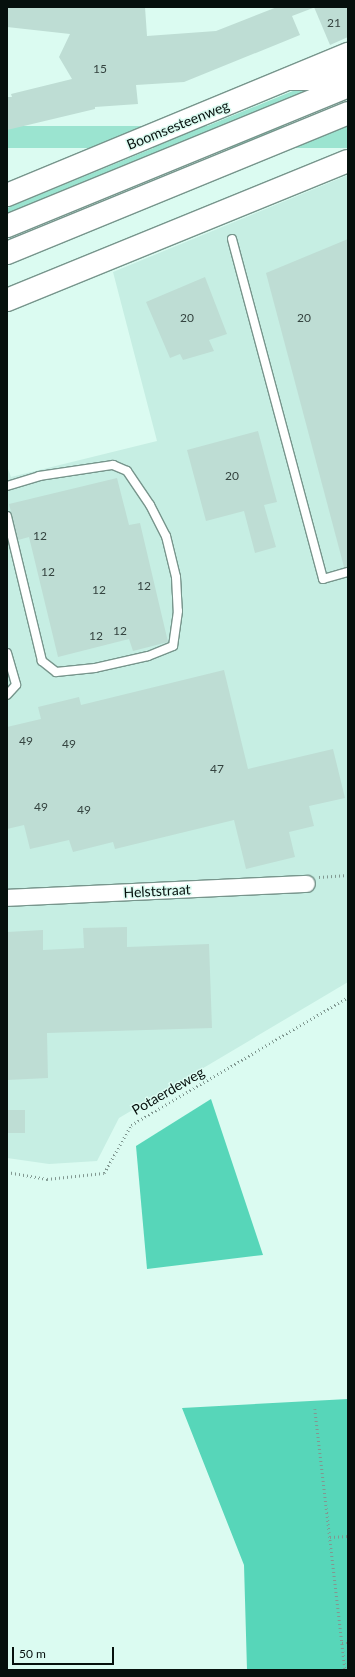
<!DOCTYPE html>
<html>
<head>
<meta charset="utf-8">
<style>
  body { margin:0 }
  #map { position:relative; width:355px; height:1677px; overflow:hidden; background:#dbfbf1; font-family:Lato,sans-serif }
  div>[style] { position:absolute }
  .built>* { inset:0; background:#c6eee3 }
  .green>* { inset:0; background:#9be4d0; transform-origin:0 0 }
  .forest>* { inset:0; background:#57d6b9 }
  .building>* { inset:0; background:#beddd4; transform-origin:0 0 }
  .path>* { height:2.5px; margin-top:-1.25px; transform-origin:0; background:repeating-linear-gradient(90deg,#819891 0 1px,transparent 0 4px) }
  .roads { filter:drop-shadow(1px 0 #77958c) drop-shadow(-1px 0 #77958c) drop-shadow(0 1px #77958c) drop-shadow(0 -1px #77958c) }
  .lane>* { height:8px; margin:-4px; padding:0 4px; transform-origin:4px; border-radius:4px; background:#fff }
  .street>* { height:16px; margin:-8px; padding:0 8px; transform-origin:8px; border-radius:8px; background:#fff }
  .secondary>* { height:22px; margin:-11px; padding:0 11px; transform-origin:11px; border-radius:11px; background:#fff }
  .highway>* { height:22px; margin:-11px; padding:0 11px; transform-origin:11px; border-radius:11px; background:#fff }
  span { translate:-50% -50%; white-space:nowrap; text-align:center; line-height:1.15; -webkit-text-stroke:3px #dbfbf1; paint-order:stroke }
  .number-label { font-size:12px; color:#34433f }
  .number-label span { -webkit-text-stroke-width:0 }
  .street-label { font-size:14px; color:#06100d }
  .frame { position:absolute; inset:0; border:8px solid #06100d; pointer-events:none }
  .scale { position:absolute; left:12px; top:1647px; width:102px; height:18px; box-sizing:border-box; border:2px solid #06100d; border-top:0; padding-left:5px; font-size:12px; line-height:14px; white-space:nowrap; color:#06100d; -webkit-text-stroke:3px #dbfbf1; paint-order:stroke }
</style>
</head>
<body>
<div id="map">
  <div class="built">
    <div style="clip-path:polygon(348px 175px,348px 982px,119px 1118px,97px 1161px,49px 1164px,7px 1158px,7px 466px,11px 477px,157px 441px,113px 272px)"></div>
  </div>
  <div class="green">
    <div style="clip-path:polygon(305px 86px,316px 87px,7px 215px,7px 208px)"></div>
    <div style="left:348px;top:126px;width:22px;height:369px;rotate:90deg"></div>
  </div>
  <div class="forest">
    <div style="clip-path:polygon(211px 1099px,263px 1255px,147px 1269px,136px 1146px)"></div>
    <div style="clip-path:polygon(348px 1399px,348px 1670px,247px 1670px,244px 1565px,182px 1408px)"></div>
  </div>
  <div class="building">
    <div style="clip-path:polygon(7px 7px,145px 7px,147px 36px,216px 31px,277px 7px,313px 8px,292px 16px,300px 35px,184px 82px,136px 85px,138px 104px,95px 107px,95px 109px,7px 130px,7px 97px,12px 97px,11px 94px,72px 79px,59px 57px,70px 34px,7px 27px)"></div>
    <div style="clip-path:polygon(314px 7px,348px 7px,348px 37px,330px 45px)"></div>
    <div style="clip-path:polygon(348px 239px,348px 567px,344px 567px,266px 273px)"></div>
    <div style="clip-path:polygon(205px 277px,227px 334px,209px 340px,214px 351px,183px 360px,180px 354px,170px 358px,146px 302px)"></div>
    <div style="clip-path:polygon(258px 431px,277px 502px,264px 505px,276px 547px,255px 553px,244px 511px,206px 521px,187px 450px)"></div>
    <div style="clip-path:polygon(117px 478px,129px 525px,140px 523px,168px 642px,133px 651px,129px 639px,58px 657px,29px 537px,18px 540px,9px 504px)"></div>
    <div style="clip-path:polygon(224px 670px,248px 769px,333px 749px,345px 798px,309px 806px,314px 826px,289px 832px,295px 857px,246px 869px,234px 820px,115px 849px,113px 842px,73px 852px,69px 840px,30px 849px,24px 825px,7px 829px,7px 727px,41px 719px,38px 707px,79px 697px,81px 705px)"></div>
    <div style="clip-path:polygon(127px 927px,127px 947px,209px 944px,212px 1028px,47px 1033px,48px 1078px,7px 1080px,7px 932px,43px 930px,43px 950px,84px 948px,83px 928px)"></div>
    <div style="left:7px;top:1110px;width:18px;height:23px"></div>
  </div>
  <div class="path">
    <div style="left:319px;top:877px;width:29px;rotate:-4deg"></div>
    <div style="left:7px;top:1172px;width:41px;rotate:9.9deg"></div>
    <div style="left:47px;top:1179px;width:57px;rotate:-6deg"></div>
    <div style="left:104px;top:1173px;width:55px;rotate:-60.6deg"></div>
    <div style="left:131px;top:1125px;width:252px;rotate:-30.5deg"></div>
    <div style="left:315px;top:1409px;width:263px;rotate:83.4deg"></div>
    <div style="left:330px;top:1537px;width:18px;rotate:-3deg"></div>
    <div style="left:342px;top:1643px;width:6px"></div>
  </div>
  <div class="roads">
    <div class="lane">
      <div style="left:232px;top:239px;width:352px;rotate:75deg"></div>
      <div style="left:323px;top:579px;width:26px;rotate:-16deg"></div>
      <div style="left:7px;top:486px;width:34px;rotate:-17deg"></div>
      <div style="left:39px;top:476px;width:75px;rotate:-8.5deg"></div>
      <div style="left:113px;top:465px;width:15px;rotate:23deg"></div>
      <div style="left:127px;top:471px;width:41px;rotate:55.9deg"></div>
      <div style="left:150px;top:505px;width:35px;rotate:63deg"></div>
      <div style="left:166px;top:536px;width:42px;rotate:76.3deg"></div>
      <div style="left:176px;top:577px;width:34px;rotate:87deg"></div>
      <div style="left:178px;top:611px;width:35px;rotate:98deg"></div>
      <div style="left:173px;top:646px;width:27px;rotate:158deg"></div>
      <div style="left:148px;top:656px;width:54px;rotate:167.2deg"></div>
      <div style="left:95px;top:668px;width:39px;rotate:174deg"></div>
      <div style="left:56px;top:672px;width:18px;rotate:-142deg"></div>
      <div style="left:42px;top:661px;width:149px;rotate:-103.6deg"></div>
      <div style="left:7px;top:653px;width:33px;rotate:74deg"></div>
      <div style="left:16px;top:685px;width:13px;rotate:132deg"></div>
    </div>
    <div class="street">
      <div style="left:7px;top:898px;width:300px;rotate:-2.7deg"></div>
    </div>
    <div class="secondary">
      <div style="left:7px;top:195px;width:369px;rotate:-22.5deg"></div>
      <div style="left:7px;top:300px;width:368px;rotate:-22.2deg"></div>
    </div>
    <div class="highway">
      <div style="left:289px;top:79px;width:27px"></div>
      <div style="left:316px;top:79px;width:33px;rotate:-11deg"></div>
      <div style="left:7px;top:226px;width:369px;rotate:-22.3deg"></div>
      <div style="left:7px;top:253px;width:369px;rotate:-22.3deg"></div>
    </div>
  </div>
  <div class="number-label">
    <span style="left:334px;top:23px">21</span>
    <span style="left:100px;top:69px">15</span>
    <span style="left:187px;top:318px">20</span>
    <span style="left:304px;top:318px">20</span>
    <span style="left:232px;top:476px">20</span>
    <span style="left:40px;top:536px">12</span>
    <span style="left:48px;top:572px">12</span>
    <span style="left:144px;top:586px">12</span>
    <span style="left:99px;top:590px">12</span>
    <span style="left:120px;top:631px">12</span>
    <span style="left:96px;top:636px">12</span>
    <span style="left:26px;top:741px">49</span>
    <span style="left:69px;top:744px">49</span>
    <span style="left:217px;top:769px">47</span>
    <span style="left:41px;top:807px">49</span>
    <span style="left:84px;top:810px">49</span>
  </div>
  <div class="street-label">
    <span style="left:178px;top:125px;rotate:-22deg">Boomsesteenweg</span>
    <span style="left:157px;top:891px;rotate:-3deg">Helststraat</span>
    <span style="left:168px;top:1091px;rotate:-30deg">Potaerdeweg</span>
  </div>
  <div class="frame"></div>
  <div class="scale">50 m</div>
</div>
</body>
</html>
